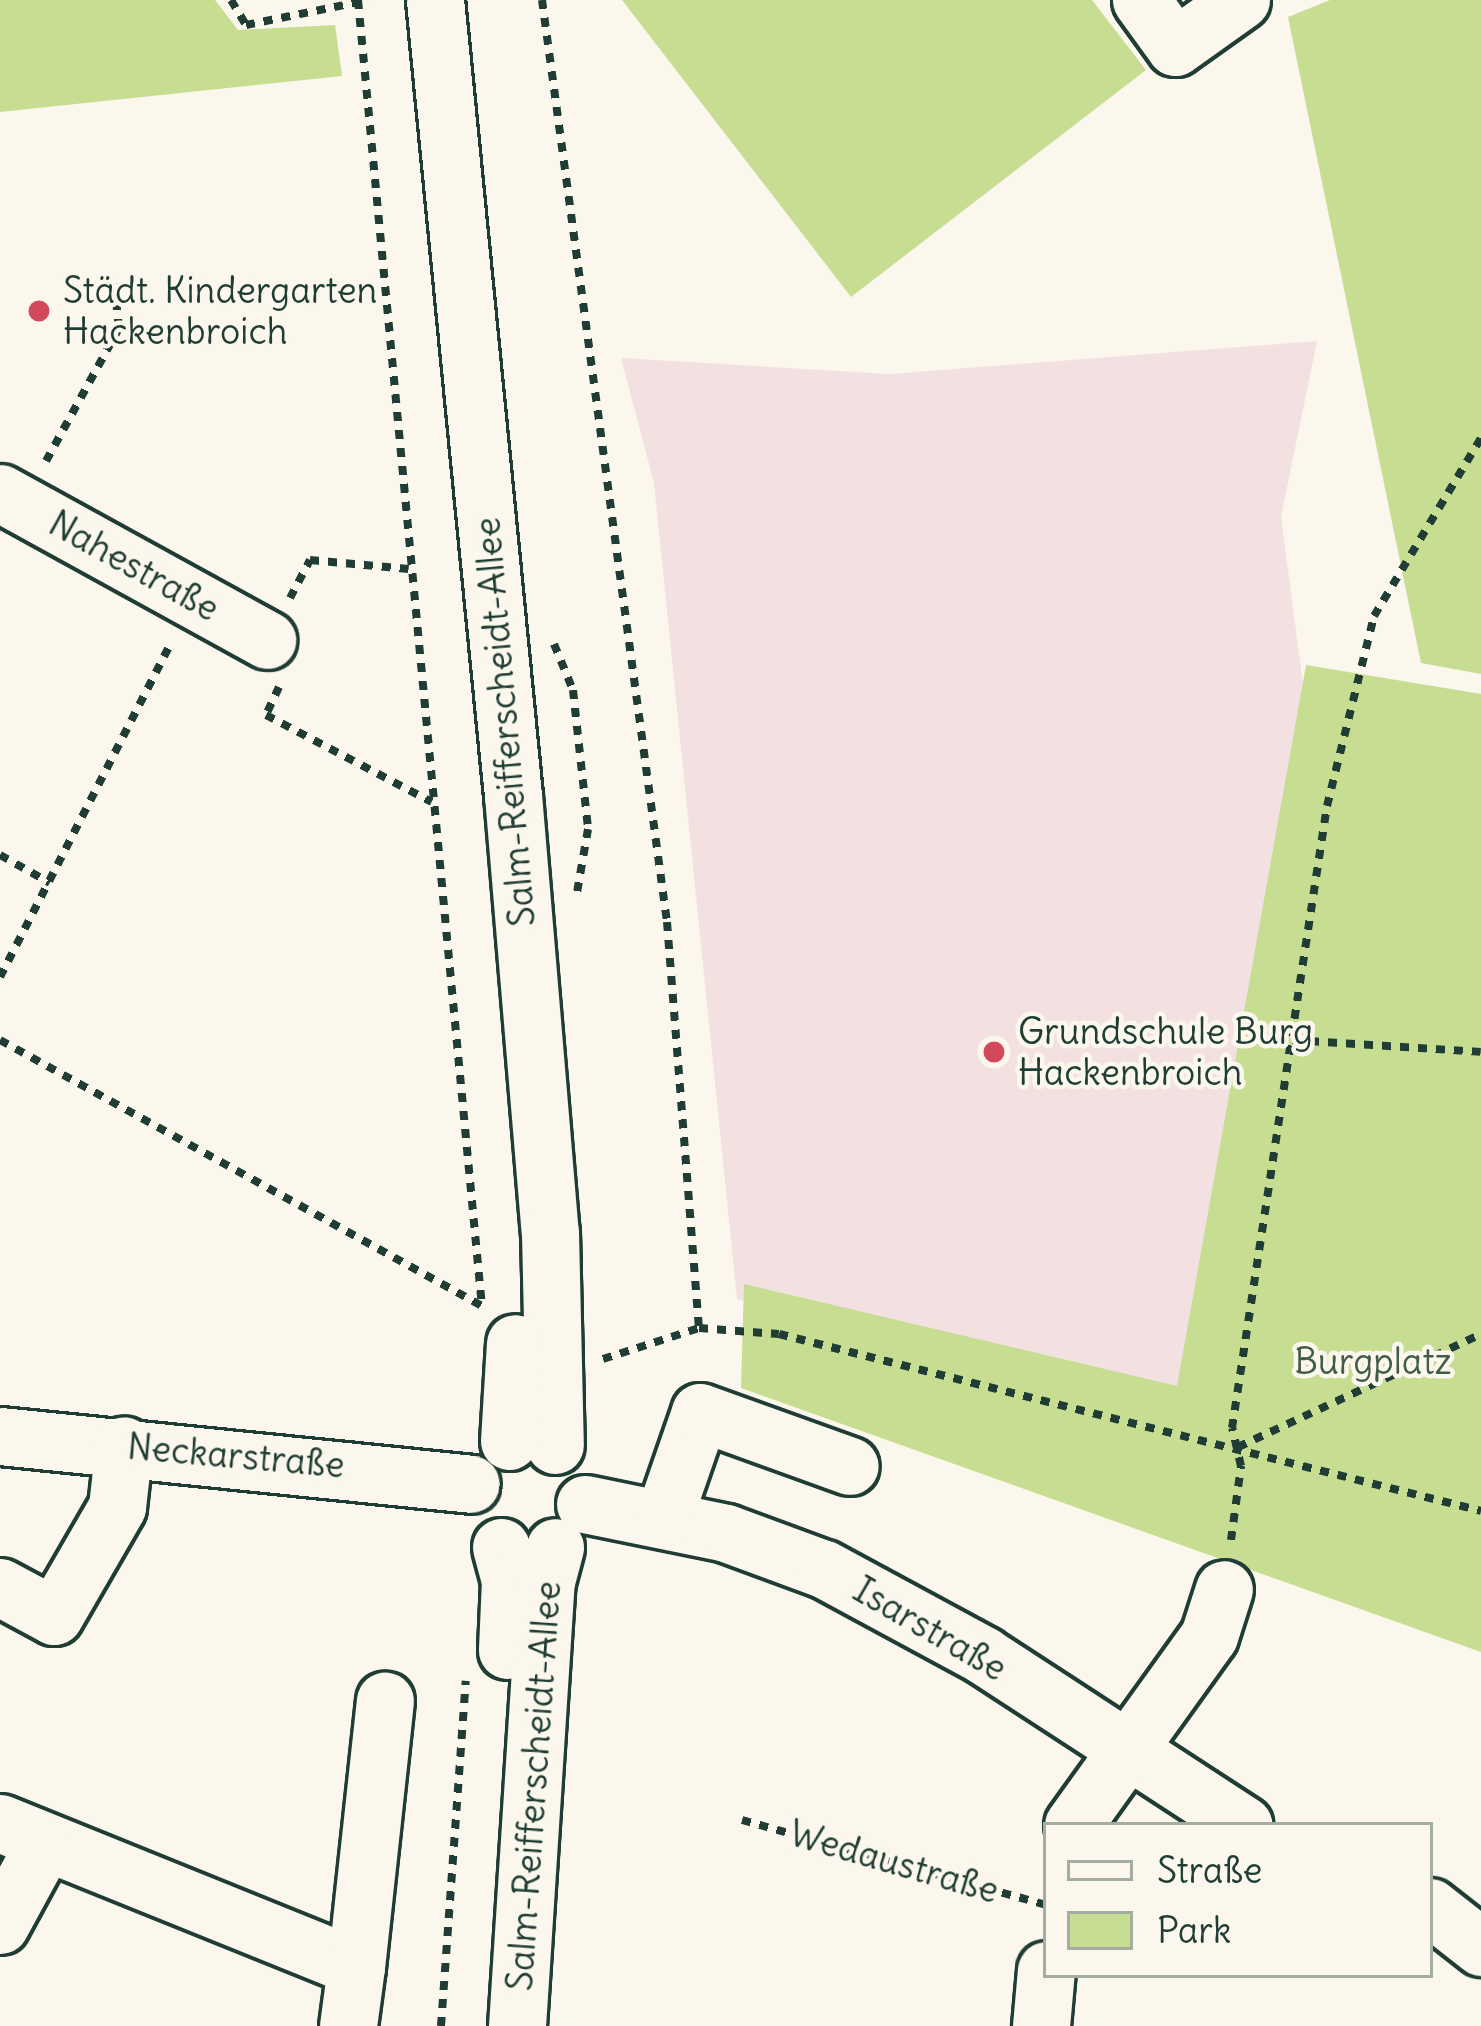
<!DOCTYPE html>
<html>
<head>
<meta charset="utf-8">
<style>
  body { margin:0 }
  #map { position:relative; width:1481px; height:2026px; overflow:hidden; background:#fbf7ec; font-family:Delius,sans-serif }
  div>[style] { position:absolute }
  .built>* { inset:0; background:#f3e1e2 }
  .green>* { inset:0; background:#c7dd92 }
  .path>* { height:8px; margin-top:-4px; transform-origin:0; background:repeating-linear-gradient(90deg,#1f3d34 0 9px,transparent 0 18px) }
  .roads { filter:drop-shadow(3px 0 #1f3d34) drop-shadow(-3px 0 #1f3d34) drop-shadow(0 3px #1f3d34) drop-shadow(0 -3px #1f3d34) }
  .minor>* { height:57px; margin:-28.5px; padding:0 28.5px; transform-origin:28.5px; border-radius:28.5px; background:#fbf7ec }
  .dots>* { width:33px; height:33px; translate:-50% -50%; box-sizing:border-box; border:6px solid #fbf7ec; border-radius:50% }
  span { translate:-50% -50%; white-space:nowrap; text-align:center; line-height:1.15; -webkit-text-stroke:9px #fbf7ec; paint-order:stroke }
  .poi-label { font-size:36px; color:#1f3d34 }
  .left { translate:0 -50%; text-align:left }
  .street-label { font-size:36px; color:#1f3d34 }
  .park-label { font-size:36px; color:#415d47 }
  .legend { position:absolute; left:1043px; top:1822px; width:390px; height:156px; box-sizing:border-box; background:#fbf7ec; border:3px solid #a3ada2; margin:0; padding:15px 21px; list-style:none; font-size:36px; color:#1f3d34 }
  .legend li { display:flex; align-items:center; gap:24px; height:60px }
  .legend b { width:60px; border:3px solid #a3ada2 }
</style>
</head>
<body>
<div id="map">
  <div class="built">
    <div style="clip-path:polygon(1317px 341px,1281px 517px,1305px 699px,1218px 1421px,737px 1299px,654px 483px,621px 358px,890px 374px)"></div>
  </div>
  <div class="green">
    <div style="clip-path:polygon(0 0,215px 0,238px 30px,335px 25px,342px 76px,0 112px)"></div>
    <div style="clip-path:polygon(622px 0,1092px 0,1146px 70px,851px 297px)"></div>
    <div style="clip-path:polygon(1330px 0,1481px 0,1481px 674px,1421px 663px,1288px 17px)"></div>
    <div style="clip-path:polygon(1306px 665px,1481px 694px,1481px 1652px,741px 1388px,744px 1284px,1177px 1386px)"></div>
  </div>
  <div class="path">
    <div style="left:231px;top:0;width:29px;rotate:59deg"></div>
    <div style="left:246px;top:25px;width:126px;rotate:-11.5deg"></div>
    <div style="left:358px;top:0;width:1313px;rotate:84.58deg"></div>
    <div style="left:542px;top:0;width:930px;rotate:82.28deg"></div>
    <div style="left:667px;top:922px;width:407px;rotate:85.5deg"></div>
    <div style="left:46px;top:461px;width:152px;rotate:-61.2deg"></div>
    <div style="left:119px;top:328px;width:46px;rotate:-96.2deg"></div>
    <div style="left:290px;top:598px;width:43px;rotate:-62.2deg"></div>
    <div style="left:310px;top:560px;width:99px;rotate:5.2deg"></div>
    <div style="left:554px;top:644px;width:50px;rotate:67.6deg"></div>
    <div style="left:573px;top:690px;width:140px;rotate:83.8deg"></div>
    <div style="left:588px;top:829px;width:65px;rotate:99.8deg"></div>
    <div style="left:279px;top:687px;width:31px;rotate:115deg"></div>
    <div style="left:266px;top:715px;width:187px;rotate:27.7deg"></div>
    <div style="left:0;top:855px;width:57px;rotate:29.2deg"></div>
    <div style="left:0;top:977px;width:375px;rotate:-62.9deg"></div>
    <div style="left:0;top:1040px;width:551px;rotate:28.89deg"></div>
    <div style="left:1292px;top:1040px;width:189px;rotate:3.6deg"></div>
    <div style="left:603px;top:1359px;width:101px;rotate:-17.9deg"></div>
    <div style="left:699px;top:1328px;width:80px;rotate:4.3deg"></div>
    <div style="left:779px;top:1334px;width:724px;rotate:14.15deg"></div>
    <div style="left:1238px;top:1447px;width:268px;rotate:-24.9deg"></div>
    <div style="left:1231px;top:1540px;width:75px;rotate:-82.3deg"></div>
    <div style="left:1241px;top:1466px;width:39px;rotate:-103deg"></div>
    <div style="left:1232px;top:1428px;width:629px;rotate:-81.32deg"></div>
    <div style="left:1327px;top:806px;width:196px;rotate:-76.1deg"></div>
    <div style="left:1374px;top:616px;width:208px;rotate:-59deg"></div>
    <div style="left:742px;top:1820px;width:316px;rotate:15.6deg"></div>
    <div style="left:441px;top:2026px;width:346px;rotate:-85.9deg"></div>
  </div>
  <div class="roads">
    <div class="minor">
      <div style="left:435px;top:0;width:799px;rotate:84.4deg"></div>
      <div style="left:513px;top:795px;width:439px;rotate:85.2deg"></div>
      <div style="left:550px;top:1232px;width:213px;rotate:88.7deg"></div>
      <div style="left:1141px;top:0;width:58px;rotate:54.1deg"></div>
      <div style="left:1175px;top:47px;width:81px;rotate:-35.5deg"></div>
      <div style="left:0;top:493px;width:305px;rotate:28.8deg"></div>
      <div style="left:0;top:1436px;width:473px;rotate:5.8deg"></div>
      <div style="left:509px;top:1441px;width:98px;rotate:-86.5deg"></div>
      <div style="left:585px;top:1504px;width:144px;rotate:11.6deg"></div>
      <div style="left:726px;top:1533px;width:104px;rotate:20.2deg"></div>
      <div style="left:824px;top:1569px;width:181px;rotate:28.4deg"></div>
      <div style="left:983px;top:1655px;width:311px;rotate:33.1deg"></div>
      <div style="left:663px;top:1519px;width:113px;rotate:-70.9deg"></div>
      <div style="left:700px;top:1412px;width:159px;rotate:19.8deg"></div>
      <div style="left:501px;top:1547px;width:34px;rotate:75deg"></div>
      <div style="left:510px;top:1580px;width:70px;rotate:92.5deg"></div>
      <div style="left:0;top:1587px;width:61px;rotate:28.2deg"></div>
      <div style="left:54px;top:1616px;width:126px;rotate:-60deg"></div>
      <div style="left:117px;top:1507px;width:62px;rotate:-83.6deg"></div>
      <div style="left:0;top:1823px;width:384px;rotate:22deg"></div>
      <div style="left:356px;top:1967px;width:268px;rotate:-83.8deg"></div>
      <div style="left:1073px;top:1825px;width:233px;rotate:-54.3deg"></div>
      <div style="left:1209px;top:1636px;width:49px;rotate:-72.3deg"></div>
      <div style="left:1430px;top:1907px;width:65px;rotate:38.1deg"></div>
      <div style="left:0;top:1925px;width:90px;rotate:-61.4deg"></div>
      <div style="left:348px;top:2026px;width:60px;rotate:-82.3deg"></div>
      <div style="left:517px;top:2026px;width:446px;rotate:-86.3deg"></div>
      <div style="left:546px;top:1581px;width:35px;rotate:-75deg"></div>
      <div style="left:1041px;top:2026px;width:56px;rotate:-84.9deg"></div>
    </div>
  </div>
  <div class="dots">
    <div style="left:39px;top:311px;background:#d1495b"></div>
    <div style="left:994px;top:1052px;background:#d1495b"></div>
  </div>
  <div class="poi-label">
    <span class="left" style="left:63px;top:311px">Städt. Kindergarten<br>Hackenbroich</span>
    <span class="left" style="left:1018px;top:1052px">Grundschule Burg<br>Hackenbroich</span>
  </div>
  <div class="street-label">
    <span style="left:134px;top:566px;rotate:29deg">Nahestraße</span>
    <span style="left:505px;top:722px;rotate:-95deg">Salm-Reifferscheidt-Allee</span>
    <span style="left:236px;top:1456px;rotate:5deg">Neckarstraße</span>
    <span style="left:930px;top:1629px;rotate:30deg">Isarstraße</span>
    <span style="left:534px;top:1786px;rotate:-86deg">Salm-Reifferscheidt-Allee</span>
    <span style="left:894px;top:1862px;rotate:16deg">Wedaustraße</span>
  </div>
  <div class="park-label">
    <span style="left:1373px;top:1362px">Burgplatz</span>
  </div>
  <ul class="legend">
  <li><b style="height:15px;background:#fbf7ec"></b>Straße</li>
  <li><b style="height:33px;background:#c7dd92"></b>Park</li>
  </ul>
</div>
</body>
</html>
